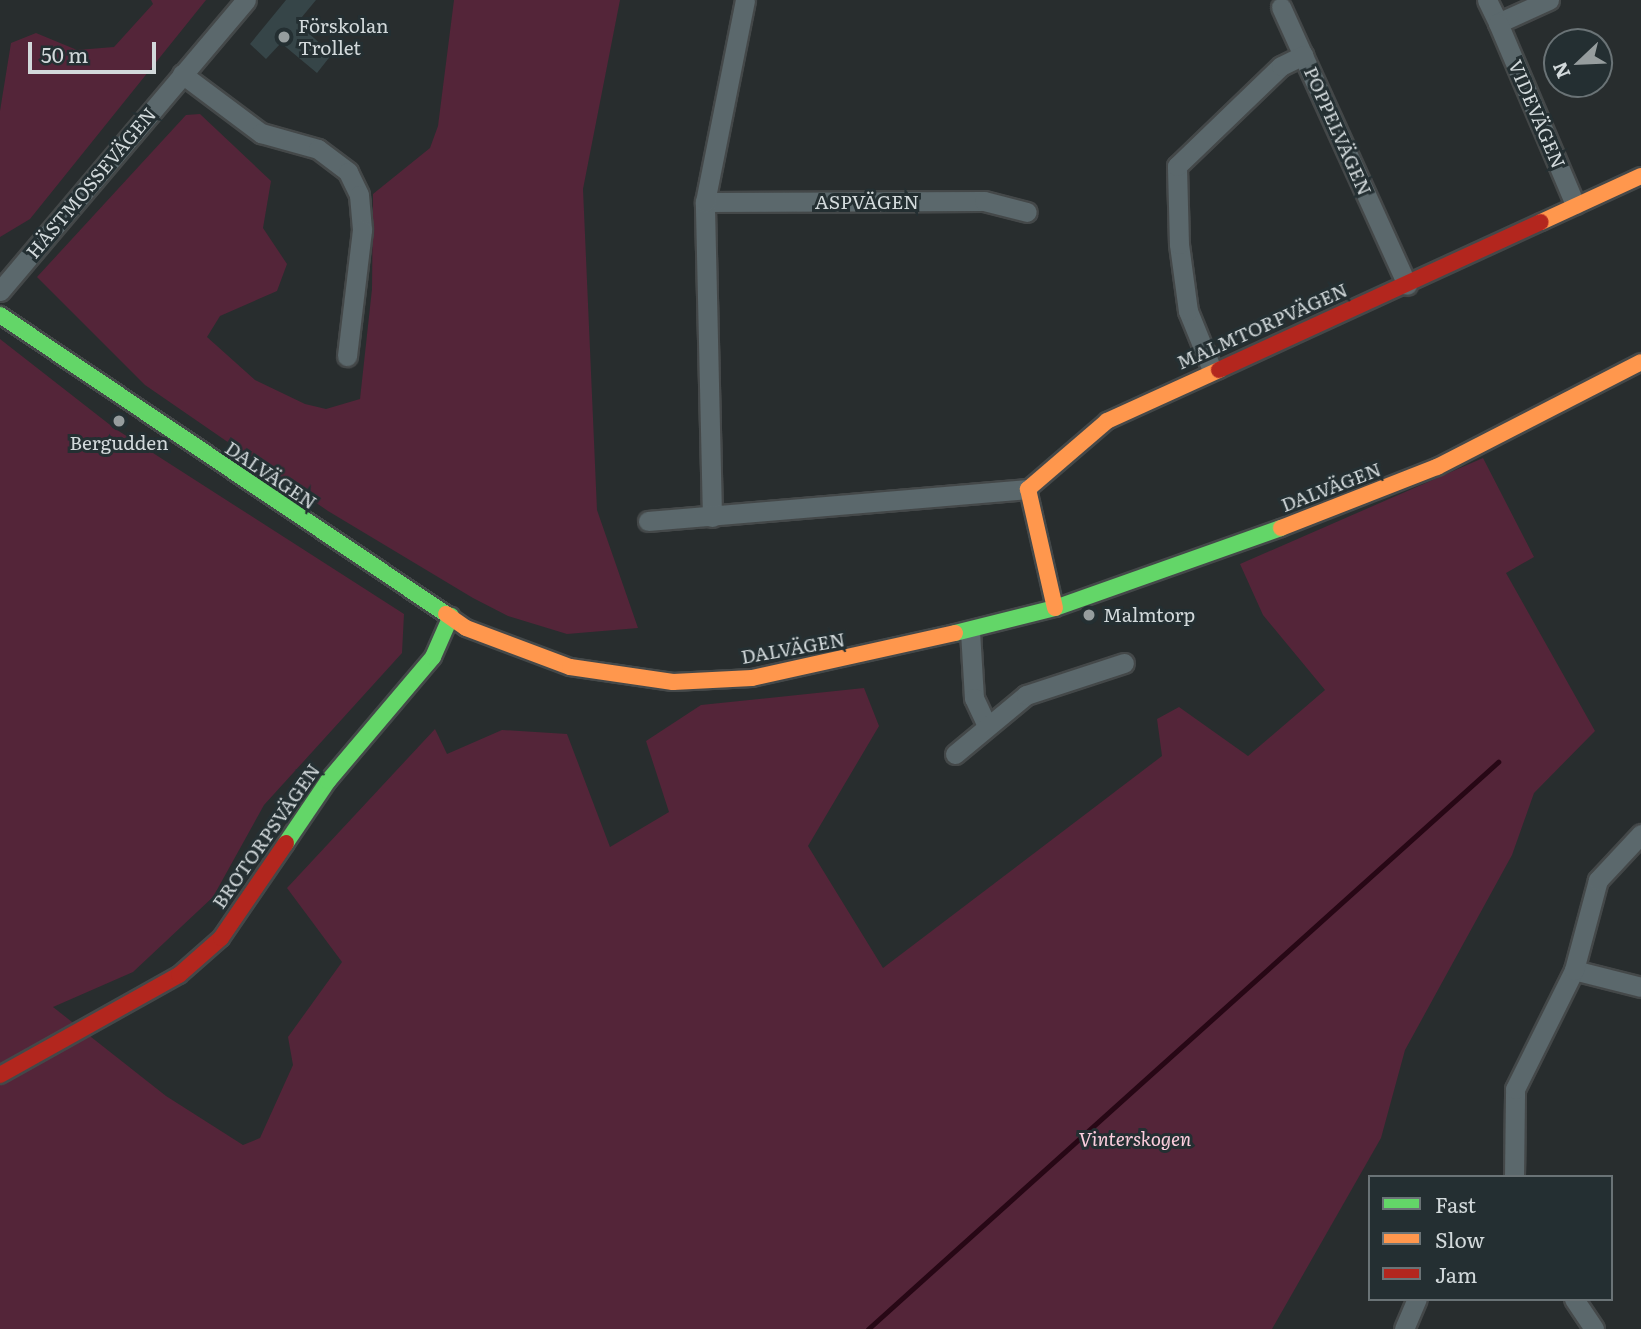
<!DOCTYPE html>
<html>
<head>
<meta charset="utf-8">
<style>
  body { margin:0 }
  #map { position:relative; width:1641px; height:1329px; overflow:hidden; background:#282d2e; font-family:Literata,serif }
  div>[style] { position:absolute }
  .green>* { inset:0; background:#542539 }
  .stream>* { height:5px; margin:-2.5px; padding:0 2.5px; transform-origin:2.5px; border-radius:2.5px; background:#270715 }
  .building>* { inset:0; background:#364548 }
  .roads { filter:drop-shadow(2px 0 #444849) drop-shadow(-2px 0 #444849) drop-shadow(0 2px #444849) drop-shadow(0 -2px #444849) }
  .street>* { height:19px; margin:-9.5px; padding:0 9.5px; transform-origin:9.5px; border-radius:9.5px; background:#5b686c }
  .fast>* { height:16px; margin:-8px; padding:0 8px; transform-origin:8px; border-radius:8px; background:#63d668 }
  .slow>* { height:16px; margin:-8px; padding:0 8px; transform-origin:8px; border-radius:8px; background:#ff974d }
  .jam>* { height:16px; margin:-8px; padding:0 8px; transform-origin:8px; border-radius:8px; background:#b3261e }
  .dots>* { width:19px; height:19px; translate:-50% -50%; box-sizing:border-box; border:4px solid #242f32; border-radius:50% }
  span { translate:-50% -50%; white-space:nowrap; text-align:center; line-height:1.15; -webkit-text-stroke:6px #242f32; paint-order:stroke }
  .poi-label { font-size:19px; color:#d2d9db }
  .left { translate:0 -50%; text-align:left }
  .street-label { font-size:19px; color:#d2d9db }
  .park-label { font-size:19px; color:#fccddd; font-style:italic }
  .legend { position:absolute; left:1368px; top:1175px; width:245px; height:126px; box-sizing:border-box; background:#242f32; border:2px solid #6a7376; margin:0; padding:9px 12px; list-style:none; font-size:21px; color:#d2d9db }
  .legend li { display:flex; align-items:center; gap:14px; height:35px }
  .legend b { width:35px; border:2px solid #6a7376 }
  .north { position:absolute; left:1543px; top:28px; width:70px; height:70px; box-sizing:border-box; background:#242f32; border:2px solid #6a7376; border-radius:50%; rotate:247deg; font-size:19px; font-weight:700; line-height:28px; text-align:center; color:#d2d9db }
  .north::after { content:''; display:block; margin:auto; width:24px; height:32px; background:#969d9e; clip-path:polygon(50% 0,100% 100%,50% 72%,0 100%) }
  .scale { position:absolute; left:28px; top:42px; width:128px; height:32px; box-sizing:border-box; border:4px solid #d2d9db; border-top:0; padding-left:9px; font-size:21px; line-height:24px; white-space:nowrap; color:#d2d9db; -webkit-text-stroke:5px #242f32; paint-order:stroke }
</style>
</head>
<body>
<div id="map">
  <div class="green">
    <div style="clip-path:polygon(151px 0,206px 0,30px 219px,0 237px,0 111px,11px 43px,36px 33px,77px 50px,114px 47px,153px 4px)"></div>
    <div style="clip-path:polygon(454px 0,620px 0,583px 189px,597px 510px,638px 628px,567px 634px,508px 616px,473px 598px,328px 511px,145px 385px,37px 277px,186px 115px,200px 114px,271px 181px,263px 228px,287px 264px,277px 291px,220px 316px,207px 337px,255px 380px,305px 404px,326px 409px,360px 399px,372px 289px,373px 194px,430px 148px,438px 126px)"></div>
    <div style="clip-path:polygon(0 339px,114px 428px,404px 614px,402px 653px,264px 805px,213px 897px,133px 972px,53px 1007px,166px 1096px,243px 1145px,260px 1138px,293px 1065px,288px 1037px,342px 962px,287px 888px,435px 729px,447px 754px,502px 730px,567px 734px,610px 847px,669px 812px,646px 741px,701px 705px,864px 688px,879px 726px,808px 846px,883px 968px,1162px 756px,1157px 719px,1179px 707px,1248px 756px,1325px 690px,1263px 615px,1240px 564px,1483px 458px,1534px 557px,1506px 573px,1595px 731px,1534px 793px,1512px 855px,1405px 1050px,1381px 1138px,1272px 1329px,0 1329px)"></div>
  </div>
  <div class="stream">
    <div style="left:868px;top:1329px;width:848px;rotate:-41.99deg"></div>
  </div>
  <div class="building">
    <div style="clip-path:polygon(286px 0,316px 0,297px 23px,332px 54px,317px 73px,281px 43px,266px 59px,250px 44px)"></div>
  </div>
  <div class="roads">
    <div class="street">
      <div style="left:1487px;top:0;width:25px;rotate:64deg"></div>
      <div style="left:1498px;top:23px;width:56px;rotate:-24.3deg"></div>
      <div style="left:1281px;top:7px;width:305px;rotate:65.6deg"></div>
      <div style="left:1498px;top:23px;width:197px;rotate:67deg"></div>
      <div style="left:182px;top:74px;width:99px;rotate:36.8deg"></div>
      <div style="left:261px;top:133px;width:59px;rotate:15.7deg"></div>
      <div style="left:318px;top:149px;width:38px;rotate:37deg"></div>
      <div style="left:348px;top:172px;width:25px;rotate:64deg"></div>
      <div style="left:359px;top:195px;width:35px;rotate:85deg"></div>
      <div style="left:362px;top:230px;width:127px;rotate:96.8deg"></div>
      <div style="left:705px;top:202px;width:279px;rotate:-0.2deg"></div>
      <div style="left:984px;top:201px;width:44px;rotate:14.3deg"></div>
      <div style="left:0;top:291px;width:381px;rotate:-49.8deg"></div>
      <div style="left:1212px;top:370px;width:64px;rotate:-112.1deg"></div>
      <div style="left:1188px;top:311px;width:68px;rotate:-97.7deg"></div>
      <div style="left:1179px;top:244px;width:78px;rotate:-91.5deg"></div>
      <div style="left:1177px;top:166px;width:144px;rotate:-43.9deg"></div>
      <div style="left:1281px;top:66px;width:25px;rotate:-26deg"></div>
      <div style="left:712px;top:517px;width:315px;rotate:-91.3deg"></div>
      <div style="left:705px;top:202px;width:206px;rotate:-78.8deg"></div>
      <div style="left:648px;top:521px;width:381px;rotate:-4.8deg"></div>
      <div style="left:970px;top:631px;width:67px;rotate:86.6deg"></div>
      <div style="left:974px;top:698px;width:31px;rotate:65deg"></div>
      <div style="left:955px;top:754px;width:92px;rotate:-39.7deg"></div>
      <div style="left:1026px;top:695px;width:103px;rotate:-18.1deg"></div>
      <div style="left:1574px;top:970px;width:69px;rotate:14.2deg"></div>
      <div style="left:1514px;top:1177px;width:88px;rotate:-89.3deg"></div>
      <div style="left:1515px;top:1089px;width:133px;rotate:-63.6deg"></div>
      <div style="left:1574px;top:970px;width:93px;rotate:-75.1deg"></div>
      <div style="left:1598px;top:880px;width:63px;rotate:-46.9deg"></div>
      <div style="left:1574px;top:1299px;width:36px;rotate:56deg"></div>
      <div style="left:1404px;top:1329px;width:33px;rotate:-67deg"></div>
    </div>
    <div class="fast">
      <div style="left:0;top:315px;width:537px;rotate:33.84deg"></div>
      <div style="left:955px;top:633px;width:103px;rotate:-14deg"></div>
      <div style="left:1055px;top:608px;width:240px;rotate:-19.5deg"></div>
      <div style="left:286px;top:843px;width:75px;rotate:-55.9deg"></div>
      <div style="left:328px;top:781px;width:162px;rotate:-49.7deg"></div>
      <div style="left:433px;top:657px;width:45px;rotate:-66.3deg"></div>
    </div>
    <div class="slow">
      <div style="left:1541px;top:222px;width:110px;rotate:-24.7deg"></div>
      <div style="left:1281px;top:528px;width:168px;rotate:-21.4deg"></div>
      <div style="left:1437px;top:467px;width:229px;rotate:-27.2deg"></div>
      <div style="left:1055px;top:608px;width:122px;rotate:-102.8deg"></div>
      <div style="left:1028px;top:489px;width:104px;rotate:-40.7deg"></div>
      <div style="left:1107px;top:421px;width:123px;rotate:-24.5deg"></div>
      <div style="left:446px;top:614px;width:24px;rotate:35deg"></div>
      <div style="left:466px;top:628px;width:111px;rotate:20.6deg"></div>
      <div style="left:570px;top:667px;width:104px;rotate:8.3deg"></div>
      <div style="left:673px;top:682px;width:79px;rotate:-2.9deg"></div>
      <div style="left:752px;top:678px;width:208px;rotate:-12.5deg"></div>
    </div>
    <div class="jam">
      <div style="left:1219px;top:370px;width:354px;rotate:-24.7deg"></div>
      <div style="left:0;top:1075px;width:205px;rotate:-29.2deg"></div>
      <div style="left:179px;top:975px;width:56px;rotate:-41.4deg"></div>
      <div style="left:221px;top:938px;width:115px;rotate:-55.6deg"></div>
    </div>
  </div>
  <div class="dots">
    <div style="left:284px;top:37px;background:#969d9e"></div>
    <div style="left:119px;top:421px;background:#969d9e"></div>
    <div style="left:1089px;top:615px;background:#969d9e"></div>
  </div>
  <div class="poi-label">
    <span class="left" style="left:298px;top:37px">Förskolan<br>Trollet</span>
    <span style="left:119px;top:443px">Bergudden</span>
    <span class="left" style="left:1103px;top:615px">Malmtorp</span>
  </div>
  <div class="street-label">
    <span style="left:1537px;top:114px;rotate:67deg">VIDEVÄGEN</span>
    <span style="left:1338px;top:131px;rotate:66deg">POPPELVÄGEN</span>
    <span style="left:91px;top:183px;rotate:-50deg">HÄSTMOSSEVÄGEN</span>
    <span style="left:867px;top:202px">ASPVÄGEN</span>
    <span style="left:1262px;top:326px;rotate:-24deg">MALMTORPVÄGEN</span>
    <span style="left:271px;top:475px;rotate:34deg">DALVÄGEN</span>
    <span style="left:1331px;top:487px;rotate:-21deg">DALVÄGEN</span>
    <span style="left:793px;top:648px;rotate:-10deg">DALVÄGEN</span>
    <span style="left:266px;top:836px;rotate:-55deg">BROTORPSVÄGEN</span>
  </div>
  <div class="park-label">
    <span style="left:1135px;top:1139px">Vinterskogen</span>
  </div>
  <ul class="legend">
  <li><b style="height:9px;background:#63d668"></b>Fast</li>
  <li><b style="height:9px;background:#ff974d"></b>Slow</li>
  <li><b style="height:9px;background:#b3261e"></b>Jam</li>
  </ul>
  <div class="north">N</div>
  <div class="scale">50 m</div>
</div>
</body>
</html>
